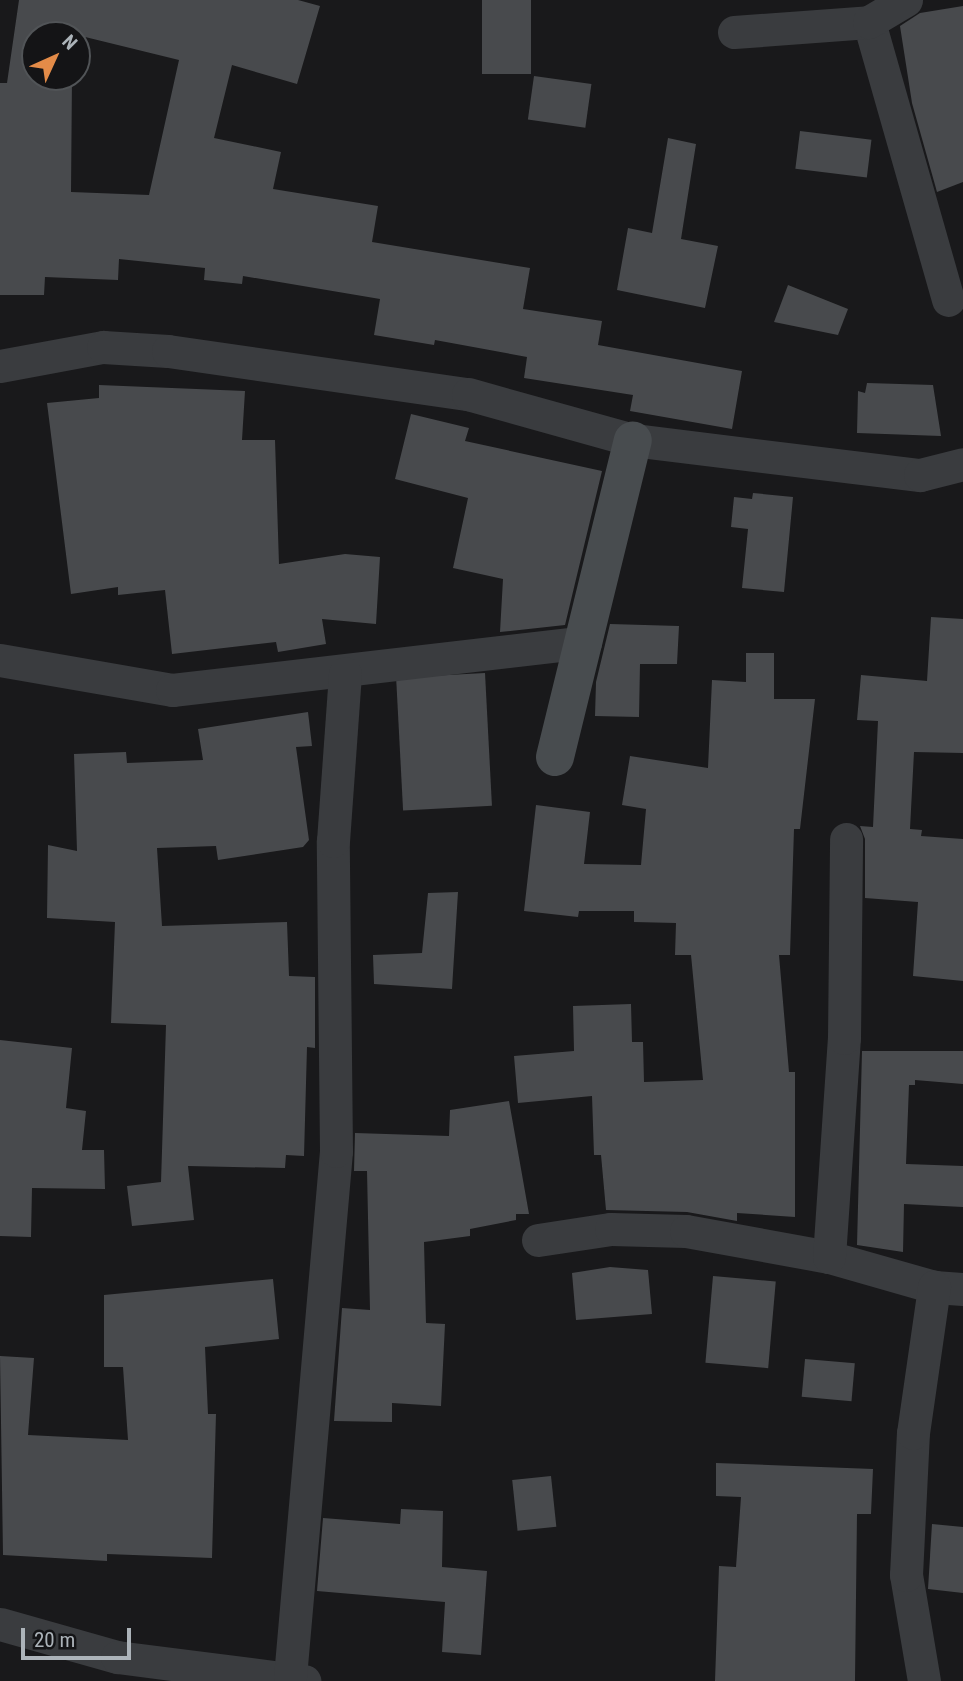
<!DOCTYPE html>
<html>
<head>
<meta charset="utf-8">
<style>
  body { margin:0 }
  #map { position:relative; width:963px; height:1681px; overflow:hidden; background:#19191b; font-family:"Roboto Condensed",sans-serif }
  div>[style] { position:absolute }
  .building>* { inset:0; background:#484a4d; transform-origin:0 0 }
  .street>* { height:33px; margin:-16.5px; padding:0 16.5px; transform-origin:16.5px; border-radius:16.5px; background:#3a3c3f }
  .secondary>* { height:38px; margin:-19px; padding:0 19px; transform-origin:19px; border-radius:19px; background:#484c4f }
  span { translate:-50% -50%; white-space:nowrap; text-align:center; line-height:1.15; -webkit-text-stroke:5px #141416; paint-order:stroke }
  .north { position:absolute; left:21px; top:21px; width:70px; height:70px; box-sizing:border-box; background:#141416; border:2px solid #515457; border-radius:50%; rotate:45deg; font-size:19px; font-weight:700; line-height:28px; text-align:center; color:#acb3b9 }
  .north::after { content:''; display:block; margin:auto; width:24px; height:32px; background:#e38b48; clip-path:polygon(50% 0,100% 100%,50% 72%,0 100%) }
  .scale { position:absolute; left:21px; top:1628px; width:110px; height:32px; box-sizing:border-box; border:4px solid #acb3b9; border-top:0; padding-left:9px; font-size:21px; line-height:24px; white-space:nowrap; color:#acb3b9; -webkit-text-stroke:5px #141416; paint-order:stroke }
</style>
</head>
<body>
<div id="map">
  <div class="building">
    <div style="clip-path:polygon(evenodd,19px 0,298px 0,320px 6px,297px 84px,232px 65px,214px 138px,281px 152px,273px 189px,378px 206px,372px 242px,530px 268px,523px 309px,602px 321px,598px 345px,742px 371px,732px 429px,630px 411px,633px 395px,524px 378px,527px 357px,435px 340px,434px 345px,374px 335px,380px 299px,243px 276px,242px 284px,204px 280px,205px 268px,119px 259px,118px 280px,45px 277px,44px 295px,0 295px,0 83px,7px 83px,19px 0,35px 35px,77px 35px,179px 60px,149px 195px,71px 192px,72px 77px,35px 77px,35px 35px)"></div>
    <div style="left:482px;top:0;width:49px;height:74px"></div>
    <div style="clip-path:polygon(963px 6px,963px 182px,937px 192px,912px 103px,900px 26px,920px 13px)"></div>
    <div style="left:534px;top:76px;width:58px;height:44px;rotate:8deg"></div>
    <div style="left:800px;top:131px;width:72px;height:38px;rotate:7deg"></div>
    <div style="clip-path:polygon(668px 138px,696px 144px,681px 239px,718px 246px,705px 308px,617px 290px,628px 228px,652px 233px)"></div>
    <div style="clip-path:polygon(788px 285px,848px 309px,838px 335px,774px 322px)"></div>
    <div style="clip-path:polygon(867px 383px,933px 385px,941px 436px,857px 433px,858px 391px,865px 393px)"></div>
    <div style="clip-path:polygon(99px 385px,245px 391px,242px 440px,275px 440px,279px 564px,345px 554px,380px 557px,376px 624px,322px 619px,326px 644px,278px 652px,276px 642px,172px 654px,165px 590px,118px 595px,118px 587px,71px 594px,47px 403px,99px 398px)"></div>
    <div style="clip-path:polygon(411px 414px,469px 428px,465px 441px,602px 471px,565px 625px,500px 632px,503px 579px,453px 568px,468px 498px,395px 479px)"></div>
    <div style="clip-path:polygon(753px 493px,793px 497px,784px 592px,742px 588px,748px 529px,731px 527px,734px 497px,752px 499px)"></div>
    <div style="clip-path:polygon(931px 617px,963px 619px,963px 753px,914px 752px,910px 829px,922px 830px,921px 836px,963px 839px,963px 981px,913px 976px,918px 902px,865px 898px,865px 839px,860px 826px,873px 827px,878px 721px,857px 720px,861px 675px,927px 681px)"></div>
    <div style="clip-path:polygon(610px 624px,679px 626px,677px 664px,640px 664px,639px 717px,595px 716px,596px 682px)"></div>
    <div style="clip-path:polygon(746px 653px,774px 653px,774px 699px,815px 699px,800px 829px,794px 829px,790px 955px,779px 955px,789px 1072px,795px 1072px,795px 1217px,737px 1213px,737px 1221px,687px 1212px,606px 1210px,601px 1155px,594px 1155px,592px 1096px,518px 1103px,514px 1056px,574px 1051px,573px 1006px,631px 1004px,632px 1042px,643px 1042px,644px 1082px,703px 1080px,691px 955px,675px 955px,676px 923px,634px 922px,634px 911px,579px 911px,578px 917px,524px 911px,536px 805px,590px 812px,584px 864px,641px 865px,646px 809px,622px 805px,630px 756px,708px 768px,712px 680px,746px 682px)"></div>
    <div style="left:485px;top:673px;width:133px;height:89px;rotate:87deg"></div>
    <div style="clip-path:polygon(308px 712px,312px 746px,296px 747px,309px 840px,303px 847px,218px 860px,216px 846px,157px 848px,162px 926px,287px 922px,289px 976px,315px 977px,315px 1048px,307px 1047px,304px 1156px,286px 1155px,285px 1168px,188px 1166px,194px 1220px,132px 1226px,127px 1186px,161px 1182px,166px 1025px,111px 1023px,115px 922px,47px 918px,48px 845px,77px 851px,74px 754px,126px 752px,127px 763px,203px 760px,198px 729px)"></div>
    <div style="clip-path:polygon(458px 892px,452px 989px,374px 984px,373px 955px,422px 953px,428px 893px)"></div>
    <div style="clip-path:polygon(0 1040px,72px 1048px,66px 1108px,86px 1111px,82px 1150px,104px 1150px,105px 1189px,32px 1188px,31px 1237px,0 1236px)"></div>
    <div style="clip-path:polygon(862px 1051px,963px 1051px,963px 1084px,915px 1080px,915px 1085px,909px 1085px,906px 1164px,963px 1166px,963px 1207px,904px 1204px,903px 1252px,857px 1245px)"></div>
    <div style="clip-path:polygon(509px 1101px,529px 1214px,516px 1214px,516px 1220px,470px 1229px,470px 1236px,424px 1242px,426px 1323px,445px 1324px,441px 1406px,392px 1403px,392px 1422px,334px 1421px,342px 1308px,370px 1310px,367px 1171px,354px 1171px,355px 1133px,449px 1136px,450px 1110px)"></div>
    <div style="clip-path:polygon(610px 1267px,648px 1270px,652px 1314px,576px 1320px,572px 1273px)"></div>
    <div style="left:713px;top:1276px;width:63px;height:87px;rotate:5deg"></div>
    <div style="clip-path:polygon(273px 1279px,279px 1339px,205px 1347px,208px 1414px,216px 1414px,212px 1558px,107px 1554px,107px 1561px,3px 1555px,0 1356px,34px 1358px,28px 1435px,128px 1440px,123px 1367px,104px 1367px,104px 1295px)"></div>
    <div style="left:805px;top:1359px;width:50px;height:38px;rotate:5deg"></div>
    <div style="clip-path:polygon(716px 1463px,873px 1469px,871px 1514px,857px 1514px,855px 1681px,715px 1681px,719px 1566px,736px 1567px,741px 1497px,716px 1496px)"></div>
    <div style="left:551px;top:1476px;width:51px;height:39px;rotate:84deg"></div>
    <div style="clip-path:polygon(401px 1509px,443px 1511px,442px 1567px,487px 1571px,481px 1655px,442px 1652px,445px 1602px,317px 1591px,323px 1518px,400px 1524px)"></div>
    <div style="clip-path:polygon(932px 1524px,963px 1527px,963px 1593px,928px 1589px)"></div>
  </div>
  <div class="street">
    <div style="left:869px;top:22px;width:289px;rotate:74.1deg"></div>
    <div style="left:734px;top:32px;width:135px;rotate:-4.2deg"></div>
    <div style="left:869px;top:22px;width:43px;rotate:-30.7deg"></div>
    <div style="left:0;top:366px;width:105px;rotate:-10.5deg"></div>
    <div style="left:103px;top:347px;width:65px;rotate:3.5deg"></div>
    <div style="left:168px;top:351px;width:303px;rotate:8.2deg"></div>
    <div style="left:468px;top:394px;width:171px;rotate:15.6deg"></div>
    <div style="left:633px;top:440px;width:289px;rotate:7deg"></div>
    <div style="left:920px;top:475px;width:44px;rotate:-14.3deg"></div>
    <div style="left:0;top:660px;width:175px;rotate:9.9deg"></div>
    <div style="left:172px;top:690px;width:416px;rotate:-6.6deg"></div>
    <div style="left:538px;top:1240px;width:74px;rotate:-8.6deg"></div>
    <div style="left:611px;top:1229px;width:75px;rotate:1.5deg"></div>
    <div style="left:686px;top:1231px;width:145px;rotate:10.3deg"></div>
    <div style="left:829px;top:1257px;width:109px;rotate:15.9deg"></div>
    <div style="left:934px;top:1287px;width:29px;rotate:4deg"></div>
    <div style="left:829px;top:1257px;width:220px;rotate:-86.1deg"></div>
    <div style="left:844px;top:1038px;width:199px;rotate:-89.4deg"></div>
    <div style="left:0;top:1624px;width:122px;rotate:15.8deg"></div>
    <div style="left:117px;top:1657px;width:189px;rotate:7.3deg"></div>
    <div style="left:290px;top:1677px;width:528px;rotate:-85deg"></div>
    <div style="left:336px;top:1151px;width:310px;rotate:-90.6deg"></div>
    <div style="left:333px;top:841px;width:168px;rotate:-85.9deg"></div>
    <div style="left:924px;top:1681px;width:108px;rotate:-99.6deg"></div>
    <div style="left:906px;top:1575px;width:142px;rotate:-87.2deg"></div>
    <div style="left:913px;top:1433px;width:148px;rotate:-81.8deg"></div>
  </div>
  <div class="secondary">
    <div style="left:555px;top:757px;width:326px;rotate:-76.2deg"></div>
  </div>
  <div class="north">N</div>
  <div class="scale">20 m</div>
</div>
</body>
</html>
